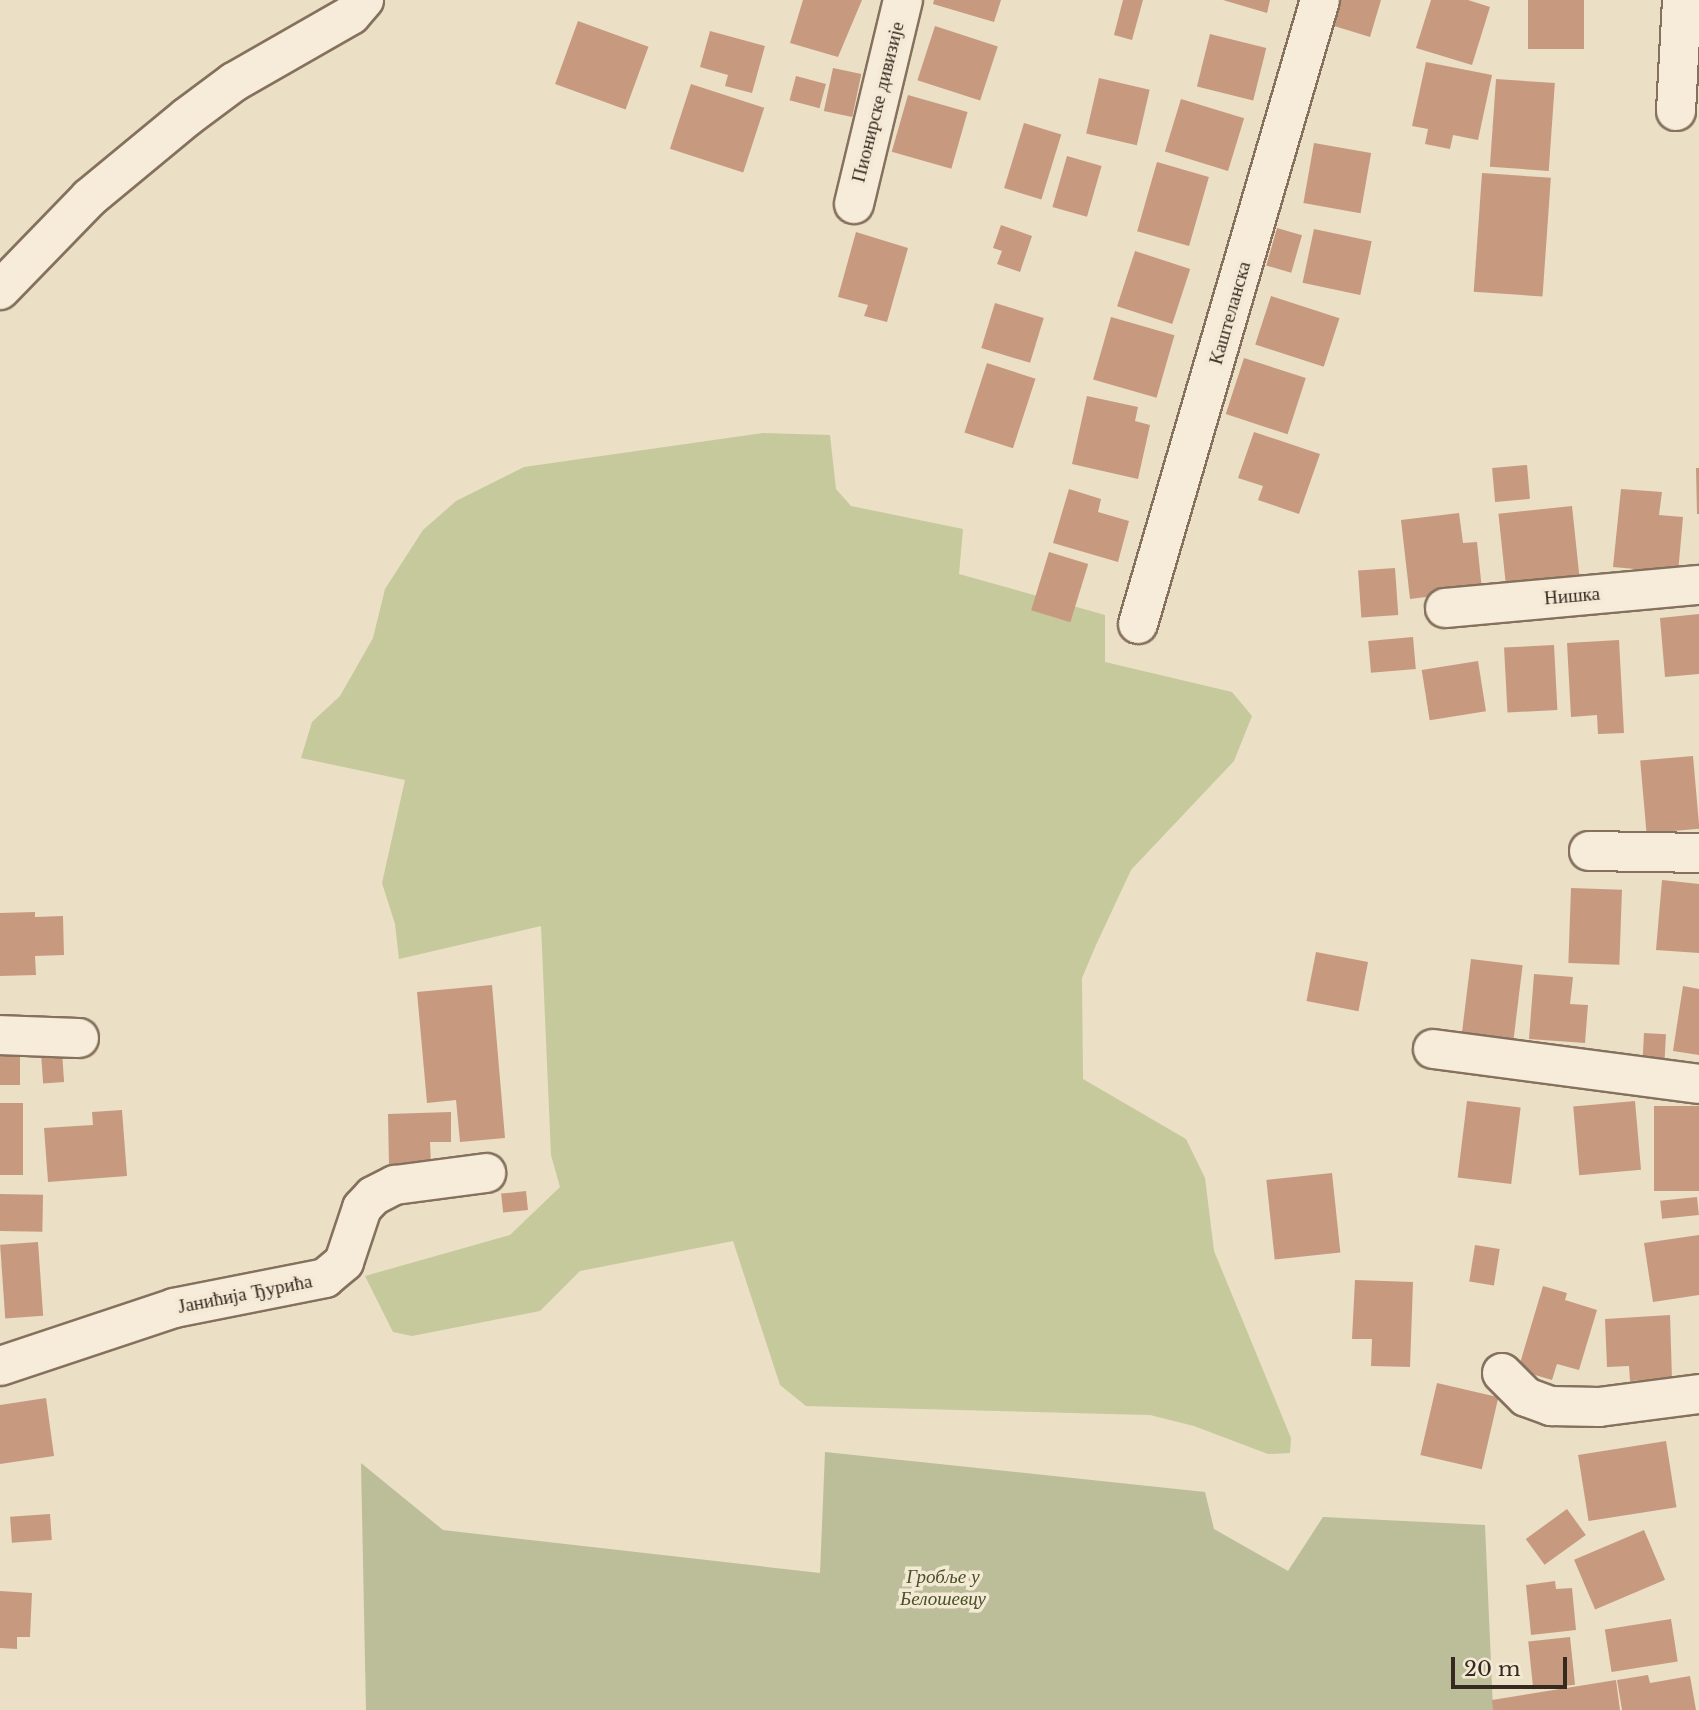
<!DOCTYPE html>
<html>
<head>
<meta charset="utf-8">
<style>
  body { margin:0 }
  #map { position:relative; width:1699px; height:1710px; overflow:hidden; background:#ebdfc6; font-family:"Libre Baskerville",serif }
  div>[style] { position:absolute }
  .green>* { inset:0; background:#c5c99b }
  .cemetery>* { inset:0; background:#bbbe99 }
  .building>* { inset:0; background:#c79a7f; transform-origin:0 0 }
  .roads { filter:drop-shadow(2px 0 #85715d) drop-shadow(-2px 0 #85715d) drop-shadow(0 2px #85715d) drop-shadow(0 -2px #85715d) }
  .minor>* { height:38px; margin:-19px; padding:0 19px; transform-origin:19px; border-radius:19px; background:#f6ecd9 }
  span { translate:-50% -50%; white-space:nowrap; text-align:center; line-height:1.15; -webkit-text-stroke:7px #f3e9d5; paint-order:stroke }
  .street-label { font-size:19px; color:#362a20 }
  .park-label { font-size:19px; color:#485128; font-style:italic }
  .scale { position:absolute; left:1451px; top:1657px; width:116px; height:32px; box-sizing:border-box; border:4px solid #362a20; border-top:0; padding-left:9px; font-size:21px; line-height:24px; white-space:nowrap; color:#362a20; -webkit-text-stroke:5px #f3e9d5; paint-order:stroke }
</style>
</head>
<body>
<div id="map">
  <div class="green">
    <div style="clip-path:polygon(763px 433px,830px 435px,836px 489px,851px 506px,963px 529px,959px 574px,1105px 615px,1105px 662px,1232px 692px,1252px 716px,1234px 761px,1131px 870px,1096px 945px,1082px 978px,1083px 1079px,1186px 1139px,1205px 1178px,1214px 1251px,1291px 1438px,1290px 1453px,1268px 1454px,1194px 1426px,1150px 1415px,806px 1406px,780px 1385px,733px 1241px,580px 1271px,540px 1311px,412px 1336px,393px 1332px,365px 1276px,510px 1235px,560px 1187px,551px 1155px,541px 926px,399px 959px,395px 924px,382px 883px,405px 780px,301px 758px,312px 722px,340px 696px,373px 638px,385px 589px,423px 530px,456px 501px,524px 467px)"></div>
  </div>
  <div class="cemetery">
    <div style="clip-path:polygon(825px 1452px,1205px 1492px,1214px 1529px,1288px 1571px,1323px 1517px,1485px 1525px,1493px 1710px,366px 1710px,361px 1463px,443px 1530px,820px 1573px)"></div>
  </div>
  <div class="building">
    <div style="clip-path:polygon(803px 0,862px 0,838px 57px,790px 43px)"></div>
    <div style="clip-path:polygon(934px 0,1001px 0,994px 22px,933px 4px)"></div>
    <div style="clip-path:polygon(1123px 0,1143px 0,1132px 40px,1114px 35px)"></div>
    <div style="clip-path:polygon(1223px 0,1270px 0,1267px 13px)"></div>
    <div style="clip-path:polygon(1339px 0,1381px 0,1370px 37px,1331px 25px)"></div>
    <div style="clip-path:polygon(1431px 0,1468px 0,1490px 7px,1472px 65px,1416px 48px)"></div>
    <div style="left:1528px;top:0;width:56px;height:49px"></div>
    <div style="left:578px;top:21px;width:75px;height:67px;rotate:20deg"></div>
    <div style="left:935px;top:26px;width:66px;height:57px;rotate:18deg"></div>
    <div style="clip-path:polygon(710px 31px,765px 46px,752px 93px,725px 86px,728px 75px,700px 67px)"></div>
    <div style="left:1210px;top:34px;width:58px;height:54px;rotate:14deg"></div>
    <div style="clip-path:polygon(1426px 62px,1492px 75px,1478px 140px,1453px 135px,1450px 149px,1425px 144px,1428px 129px,1412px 126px)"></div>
    <div style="left:833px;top:68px;width:29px;height:44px;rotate:12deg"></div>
    <div style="left:796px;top:76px;width:31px;height:25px;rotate:15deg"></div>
    <div style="left:1099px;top:78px;width:52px;height:57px;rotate:13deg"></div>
    <div style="left:1496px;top:79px;width:59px;height:88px;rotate:4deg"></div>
    <div style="left:691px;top:84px;width:77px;height:68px;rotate:18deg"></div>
    <div style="left:908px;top:95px;width:62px;height:59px;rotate:16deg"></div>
    <div style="left:1181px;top:99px;width:66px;height:55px;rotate:17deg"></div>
    <div style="left:1024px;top:123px;width:39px;height:68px;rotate:17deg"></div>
    <div style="left:1314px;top:143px;width:58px;height:61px;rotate:10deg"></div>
    <div style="left:1067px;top:156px;width:36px;height:53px;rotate:16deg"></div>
    <div style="left:1157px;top:162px;width:54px;height:72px;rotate:16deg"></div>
    <div style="left:1482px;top:173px;width:69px;height:119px;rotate:4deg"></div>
    <div style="clip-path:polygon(1001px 225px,1032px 236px,1020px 272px,997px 264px,1002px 251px,993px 248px)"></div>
    <div style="left:1277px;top:228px;width:26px;height:39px;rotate:16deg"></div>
    <div style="left:1314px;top:229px;width:59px;height:55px;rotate:12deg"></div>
    <div style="clip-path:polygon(856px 232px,908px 248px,887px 322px,864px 316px,868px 305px,838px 297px)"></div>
    <div style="left:1135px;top:251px;width:58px;height:58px;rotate:18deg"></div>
    <div style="left:1271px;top:296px;width:72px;height:51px;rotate:18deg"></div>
    <div style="left:995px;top:303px;width:51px;height:47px;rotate:17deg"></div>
    <div style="left:1111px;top:317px;width:66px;height:65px;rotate:16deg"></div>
    <div style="left:1244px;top:358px;width:65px;height:59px;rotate:18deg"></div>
    <div style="left:987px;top:363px;width:51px;height:73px;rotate:18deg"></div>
    <div style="clip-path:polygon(1087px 396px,1138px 407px,1135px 421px,1150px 425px,1138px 479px,1072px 464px)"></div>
    <div style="clip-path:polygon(1254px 432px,1320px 454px,1299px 514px,1258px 500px,1263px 486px,1238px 478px)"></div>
    <div style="left:1527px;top:465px;width:34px;height:35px;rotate:85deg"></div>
    <div style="clip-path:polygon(1696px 468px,1699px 468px,1699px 514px,1697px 514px)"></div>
    <div style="clip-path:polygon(1069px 489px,1101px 499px,1098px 512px,1129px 521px,1118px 562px,1053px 543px)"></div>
    <div style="clip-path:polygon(1621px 489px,1662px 492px,1659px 515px,1683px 517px,1678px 573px,1613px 567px)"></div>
    <div style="left:1572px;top:506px;width:69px;height:74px;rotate:84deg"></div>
    <div style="clip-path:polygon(1459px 513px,1463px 543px,1477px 542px,1482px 590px,1410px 599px,1401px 520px)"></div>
    <div style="left:1049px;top:552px;width:41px;height:61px;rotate:17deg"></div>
    <div style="left:1395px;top:568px;width:47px;height:37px;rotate:86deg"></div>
    <div style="clip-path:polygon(1699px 614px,1699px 674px,1665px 677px,1660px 618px)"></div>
    <div style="left:1413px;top:637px;width:32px;height:45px;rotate:85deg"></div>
    <div style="clip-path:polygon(1619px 640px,1624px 733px,1598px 734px,1597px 715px,1571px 717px,1567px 643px)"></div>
    <div style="left:1554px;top:645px;width:65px;height:50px;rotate:87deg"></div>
    <div style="left:1478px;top:661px;width:51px;height:57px;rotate:81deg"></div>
    <div style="left:1693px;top:756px;width:73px;height:53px;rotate:85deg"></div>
    <div style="clip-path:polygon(1662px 880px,1699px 884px,1699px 953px,1656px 950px)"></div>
    <div style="left:1571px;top:888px;width:51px;height:75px;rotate:2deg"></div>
    <div style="clip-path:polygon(35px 912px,35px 917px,63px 916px,64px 955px,35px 956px,36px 975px,0 976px,0 913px)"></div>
    <div style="left:1316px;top:952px;width:53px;height:50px;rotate:11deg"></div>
    <div style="left:1471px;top:959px;width:52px;height:75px;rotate:7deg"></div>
    <div style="clip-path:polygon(1534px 974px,1573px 977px,1570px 1004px,1588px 1005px,1585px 1043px,1529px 1039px)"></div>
    <div style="clip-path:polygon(492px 985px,505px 1138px,460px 1142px,456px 1100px,427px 1103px,417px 992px)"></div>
    <div style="clip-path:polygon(1683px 986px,1699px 989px,1699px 1055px,1673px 1051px)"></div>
    <div style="left:1644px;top:1033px;width:22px;height:26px;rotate:3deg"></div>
    <div style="left:0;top:1052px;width:20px;height:33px"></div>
    <div style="left:62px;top:1052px;width:30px;height:21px;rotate:86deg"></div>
    <div style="left:1467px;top:1101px;width:54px;height:77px;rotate:7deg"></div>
    <div style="left:1635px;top:1101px;width:69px;height:62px;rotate:85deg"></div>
    <div style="left:0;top:1103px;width:23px;height:72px"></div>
    <div style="left:1699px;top:1106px;width:85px;height:45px;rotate:90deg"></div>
    <div style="clip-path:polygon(122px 1110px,127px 1176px,48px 1182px,44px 1128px,93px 1125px,92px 1112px)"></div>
    <div style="clip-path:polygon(451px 1112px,451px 1142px,430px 1142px,431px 1165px,389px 1166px,388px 1114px)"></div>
    <div style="left:1332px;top:1173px;width:80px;height:66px;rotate:84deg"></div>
    <div style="left:526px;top:1191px;width:19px;height:25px;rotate:84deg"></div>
    <div style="left:0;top:1194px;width:43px;height:37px;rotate:1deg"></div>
    <div style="left:1697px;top:1197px;width:18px;height:37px;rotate:84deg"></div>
    <div style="clip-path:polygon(1699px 1235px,1699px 1295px,1653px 1302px,1644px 1243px)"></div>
    <div style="left:38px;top:1242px;width:74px;height:38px;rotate:86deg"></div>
    <div style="left:1475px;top:1245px;width:25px;height:37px;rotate:9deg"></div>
    <div style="clip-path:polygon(1355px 1280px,1413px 1282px,1410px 1367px,1371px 1366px,1372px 1339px,1352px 1339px)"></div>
    <div style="clip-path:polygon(1543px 1286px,1567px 1293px,1565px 1300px,1597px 1310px,1579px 1370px,1557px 1364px,1552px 1380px,1518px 1370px)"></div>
    <div style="clip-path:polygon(1670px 1315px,1672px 1379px,1630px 1381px,1629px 1366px,1607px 1367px,1605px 1319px)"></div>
    <div style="left:1437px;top:1383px;width:63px;height:74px;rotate:13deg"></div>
    <div style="clip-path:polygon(46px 1398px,54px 1456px,0 1464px,0 1405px)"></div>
    <div style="left:1666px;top:1441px;width:67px;height:89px;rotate:81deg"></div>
    <div style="left:1567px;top:1509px;width:32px;height:51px;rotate:54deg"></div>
    <div style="left:50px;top:1514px;width:26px;height:40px;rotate:86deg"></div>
    <div style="left:1644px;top:1530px;width:54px;height:76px;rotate:67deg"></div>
    <div style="clip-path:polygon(1555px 1581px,1556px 1589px,1572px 1588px,1576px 1630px,1531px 1635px,1526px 1585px)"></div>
    <div style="clip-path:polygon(0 1591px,32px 1593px,30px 1637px,17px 1637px,17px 1649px,0 1648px)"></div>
    <div style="left:1671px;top:1619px;width:43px;height:67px;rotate:81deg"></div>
    <div style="left:1570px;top:1637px;width:48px;height:42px;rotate:84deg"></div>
    <div style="clip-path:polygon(1648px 1675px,1650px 1683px,1690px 1676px,1696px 1710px,1622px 1710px,1617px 1680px)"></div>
    <div style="clip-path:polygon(1616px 1680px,1620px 1710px,1493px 1710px,1492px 1700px)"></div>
  </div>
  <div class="roads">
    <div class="minor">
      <div style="left:1676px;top:111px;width:111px;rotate:-86.9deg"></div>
      <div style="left:854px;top:204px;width:210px;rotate:-76.5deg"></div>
      <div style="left:0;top:290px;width:128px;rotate:-45.9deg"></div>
      <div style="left:89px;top:198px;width:127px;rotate:-39.6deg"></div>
      <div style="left:187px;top:117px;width:59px;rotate:-36.7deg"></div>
      <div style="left:234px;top:82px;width:135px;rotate:-29.8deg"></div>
      <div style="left:351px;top:15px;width:20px;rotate:-49deg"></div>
      <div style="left:1445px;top:608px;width:255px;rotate:-5.2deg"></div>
      <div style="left:1138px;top:624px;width:650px;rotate:-73.74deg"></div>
      <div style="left:1589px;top:851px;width:110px;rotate:1deg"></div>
      <div style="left:0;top:1035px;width:79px;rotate:2.2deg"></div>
      <div style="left:1433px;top:1049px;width:268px;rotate:7.5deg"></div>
      <div style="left:0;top:1366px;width:183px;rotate:-18.4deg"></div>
      <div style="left:174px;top:1308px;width:154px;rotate:-11.2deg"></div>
      <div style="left:325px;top:1278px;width:25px;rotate:-40deg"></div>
      <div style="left:344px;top:1262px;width:57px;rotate:-71.6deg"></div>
      <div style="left:362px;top:1208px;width:16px;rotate:-47deg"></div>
      <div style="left:373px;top:1196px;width:25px;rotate:-27deg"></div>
      <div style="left:395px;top:1185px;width:92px;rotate:-7.5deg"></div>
      <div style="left:1502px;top:1373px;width:34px;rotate:45deg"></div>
      <div style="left:1526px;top:1397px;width:27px;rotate:20deg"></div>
      <div style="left:1551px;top:1406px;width:48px;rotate:1.2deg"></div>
      <div style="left:1599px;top:1407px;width:101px;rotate:-7.4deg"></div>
    </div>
  </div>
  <div class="street-label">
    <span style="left:878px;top:102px;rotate:-76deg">Пионирске дивизије</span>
    <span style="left:1230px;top:313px;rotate:-74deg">Каштеланска</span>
    <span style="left:1572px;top:596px;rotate:-5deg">Нишка</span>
    <span style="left:245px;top:1294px;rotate:-11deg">Јанићија Ђурића</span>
  </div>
  <div class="park-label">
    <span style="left:943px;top:1588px">Гробље у<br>Белошевцу</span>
  </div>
  <div class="scale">20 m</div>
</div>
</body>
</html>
